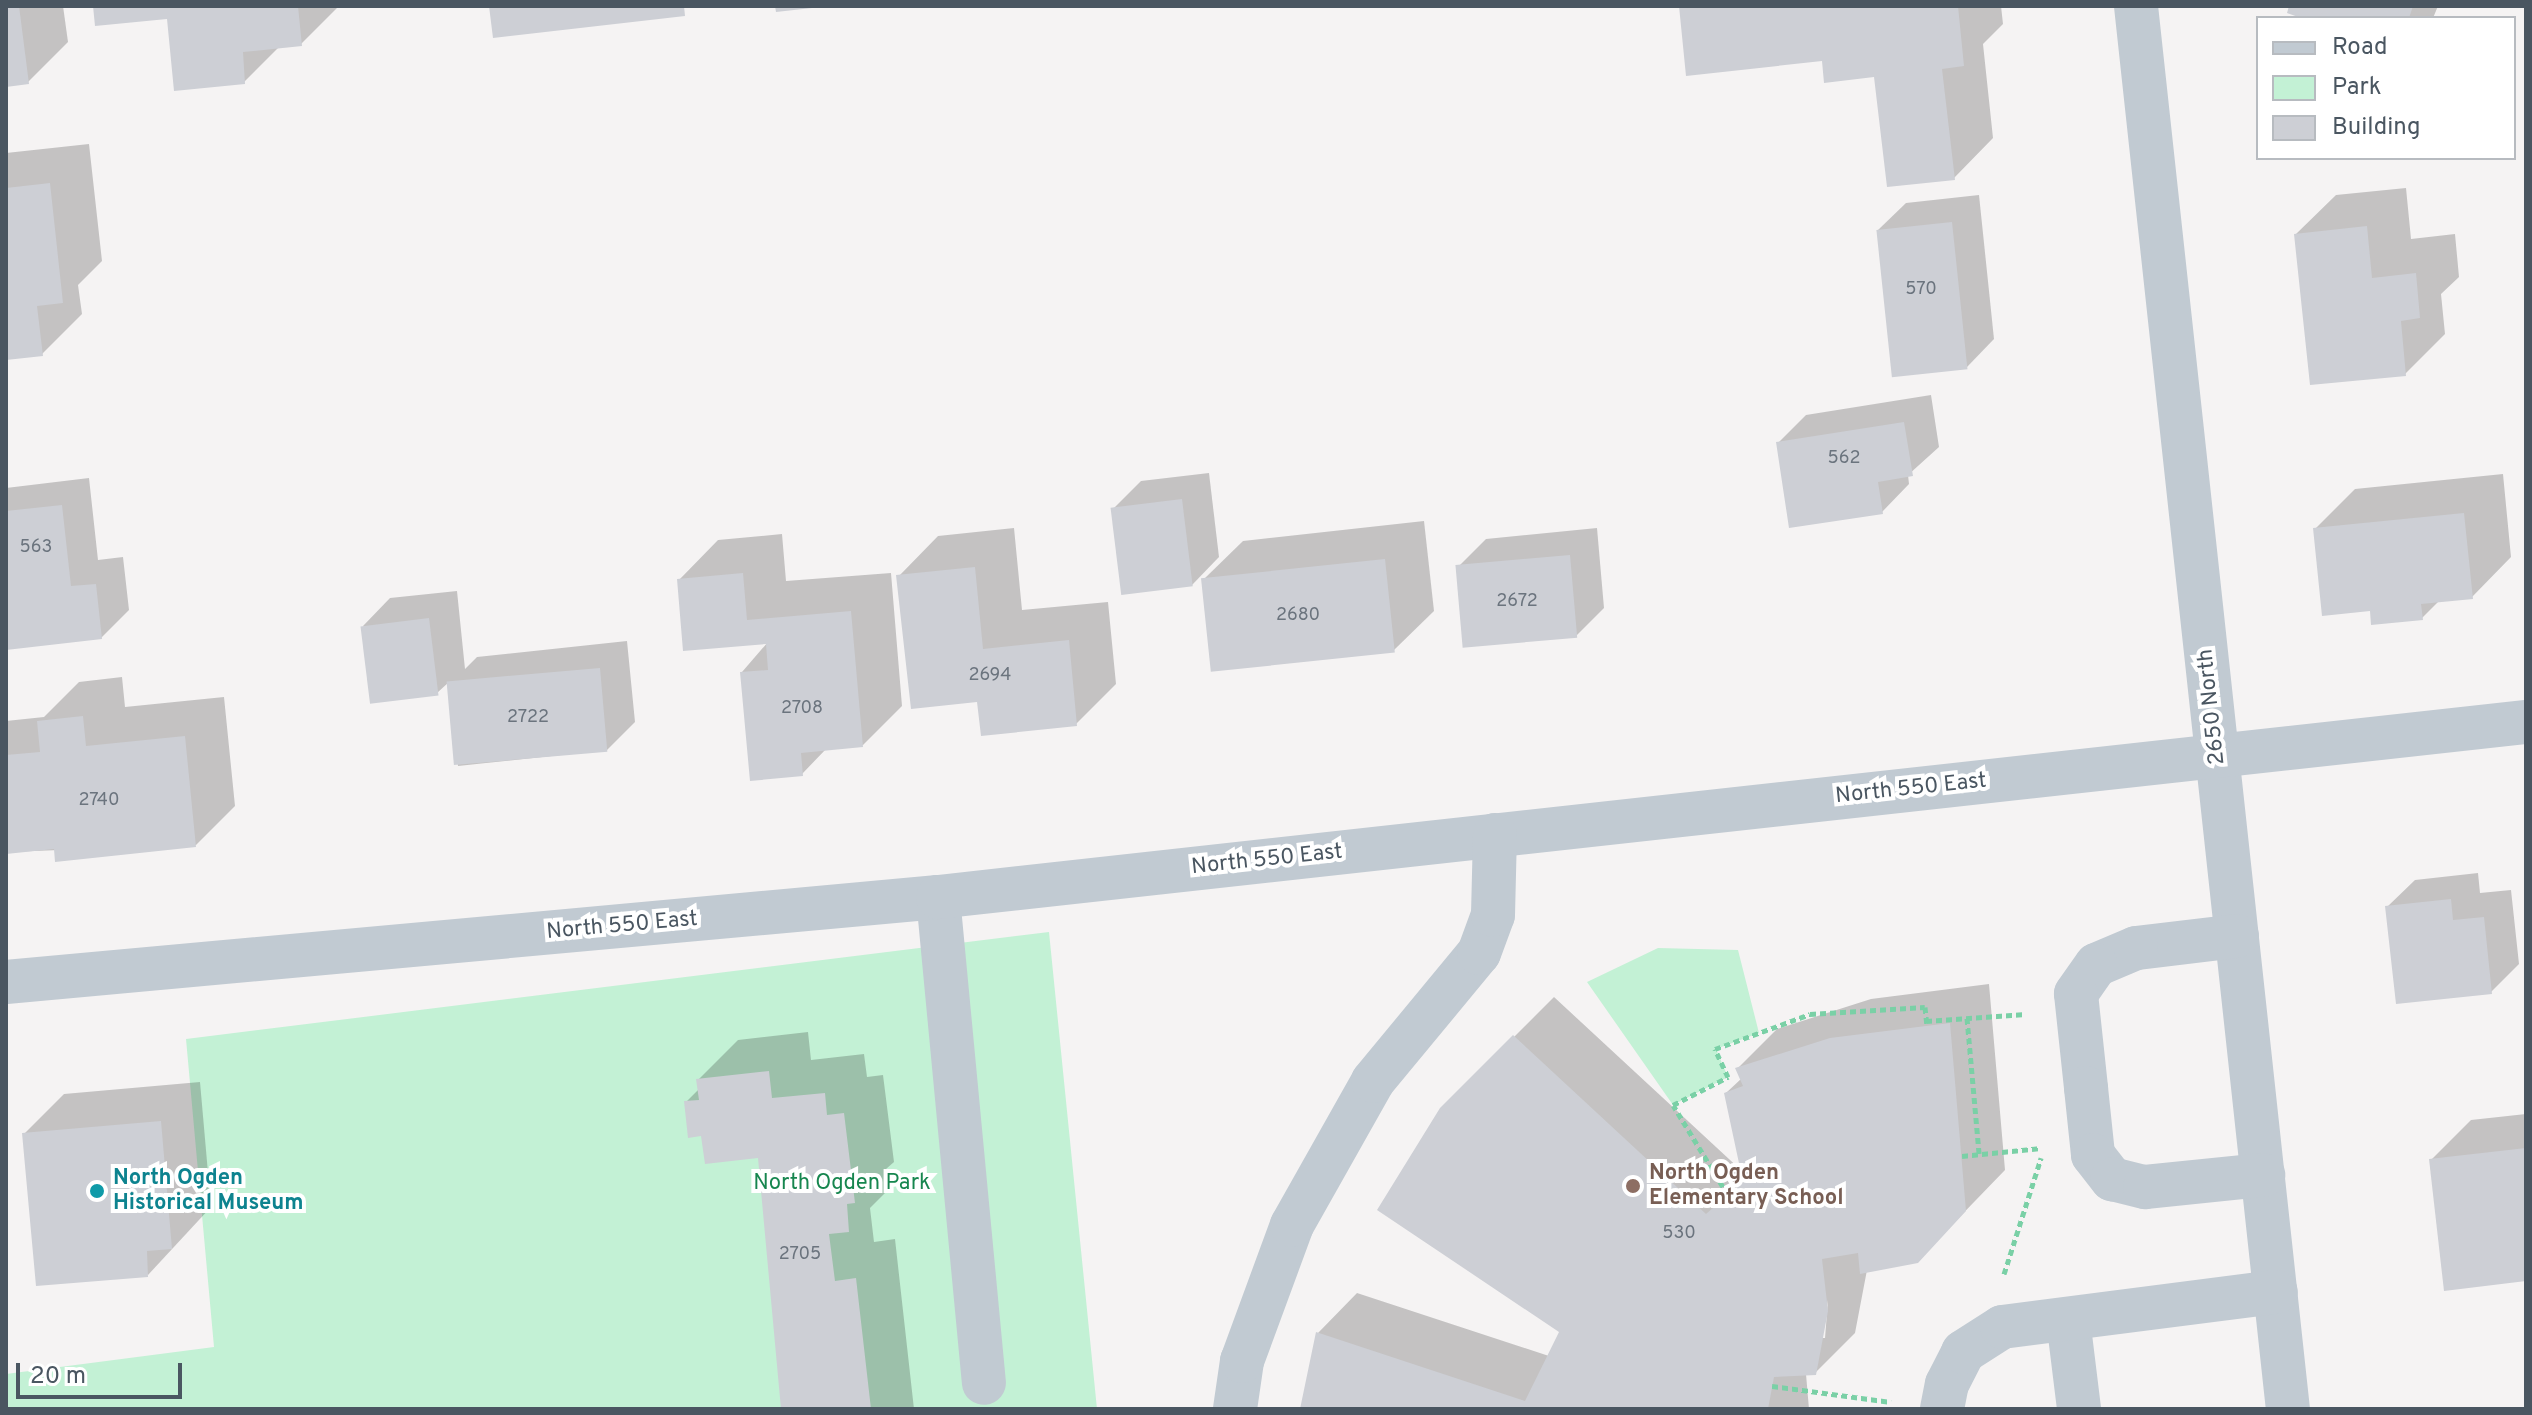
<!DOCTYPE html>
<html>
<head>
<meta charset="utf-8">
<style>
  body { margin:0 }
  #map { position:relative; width:2532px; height:1415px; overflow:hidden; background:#f5f3f3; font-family:Overpass,sans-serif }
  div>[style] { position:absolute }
  .green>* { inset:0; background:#c3f1d5 }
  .shadow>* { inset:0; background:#0003 }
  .building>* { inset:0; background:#cdcfd5; transform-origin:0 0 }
  .path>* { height:5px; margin-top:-2.5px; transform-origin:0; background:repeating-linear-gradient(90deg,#7ad0a6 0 6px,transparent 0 10px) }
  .minor>* { height:44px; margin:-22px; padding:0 22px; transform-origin:22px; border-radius:22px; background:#c1cad2 }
  .dots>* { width:22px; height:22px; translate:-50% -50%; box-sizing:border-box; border:4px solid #fff; border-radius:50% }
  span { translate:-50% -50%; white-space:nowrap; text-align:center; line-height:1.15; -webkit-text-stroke:8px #fff; paint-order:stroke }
  .number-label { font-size:18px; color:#6b747e }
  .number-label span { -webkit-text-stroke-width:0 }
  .street-label { font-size:22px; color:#4a5661 }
  .education-label { font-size:22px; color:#785e54; font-weight:700 }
  .left { translate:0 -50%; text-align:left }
  .culture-label { font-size:22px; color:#0d838f; font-weight:700 }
  .park-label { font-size:22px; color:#17864f }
  .frame { position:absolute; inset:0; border:8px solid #4a5661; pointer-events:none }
  .legend { position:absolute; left:2256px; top:16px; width:260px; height:144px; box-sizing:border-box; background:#fff; border:2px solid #b7bbc0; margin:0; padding:10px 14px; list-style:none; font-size:24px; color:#4a5661 }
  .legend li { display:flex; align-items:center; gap:16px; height:40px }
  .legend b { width:40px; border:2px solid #b7bbc0 }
  .scale { position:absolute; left:16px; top:1363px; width:166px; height:36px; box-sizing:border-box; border:4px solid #4a5661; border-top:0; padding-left:10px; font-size:24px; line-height:28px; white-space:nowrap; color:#4a5661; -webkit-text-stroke:6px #fff; paint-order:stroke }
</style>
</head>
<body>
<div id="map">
  <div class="green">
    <div style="clip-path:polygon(1049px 932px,1097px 1409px,6px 1409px,6px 1374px,214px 1347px,186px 1039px)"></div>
    <div style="clip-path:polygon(1658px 948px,1738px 950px,1759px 1033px,1716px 1049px,1728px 1077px,1673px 1105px,1587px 982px)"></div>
  </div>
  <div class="shadow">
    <div style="clip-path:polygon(6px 6px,63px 6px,68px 42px,28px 82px,6px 85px)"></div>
    <div style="clip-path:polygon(95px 6px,339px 6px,301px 44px,280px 46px,244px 82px,168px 16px)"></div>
    <div style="clip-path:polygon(1681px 6px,2001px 6px,2003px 24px,1983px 44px,1993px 138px,1954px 178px,1876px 75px)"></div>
    <div style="clip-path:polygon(2291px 6px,2438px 6px,2433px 18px,2307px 18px)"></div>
    <div style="clip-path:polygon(89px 144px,102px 261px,78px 285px,82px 314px,42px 354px,6px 358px,6px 153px)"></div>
    <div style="clip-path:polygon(2406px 188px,2411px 239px,2455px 234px,2459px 277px,2441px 294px,2445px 334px,2405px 374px,2296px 234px,2336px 195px)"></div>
    <div style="clip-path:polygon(1979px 195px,1994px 339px,1967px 367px,1878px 230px,1906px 203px)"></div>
    <div style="clip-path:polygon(1931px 395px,1939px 447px,1908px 475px,1909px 484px,1882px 512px,1778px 443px,1806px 415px)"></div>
    <div style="clip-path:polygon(1209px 473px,1219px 557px,1192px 585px,1113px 509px,1141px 481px)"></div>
    <div style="clip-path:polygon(2503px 474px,2511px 557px,2472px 597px,2440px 600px,2422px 618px,2371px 609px,2315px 529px,2355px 489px)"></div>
    <div style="clip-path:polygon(89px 478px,98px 560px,123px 557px,129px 610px,101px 638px,6px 648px,6px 488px)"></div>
    <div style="clip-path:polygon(1424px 521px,1434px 611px,1394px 650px,1203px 580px,1243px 541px)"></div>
    <div style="clip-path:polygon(1014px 528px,1022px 610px,1108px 602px,1116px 684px,1076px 724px,979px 700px,899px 576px,938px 536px)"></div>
    <div style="clip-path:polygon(1597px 528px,1604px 608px,1576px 636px,1458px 567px,1486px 539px)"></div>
    <div style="clip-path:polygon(782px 534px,786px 581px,891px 573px,902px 706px,863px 745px,827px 748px,802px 774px,742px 672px,768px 642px,679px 580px,718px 540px)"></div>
    <div style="clip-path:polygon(457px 591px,465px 669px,477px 657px,627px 641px,635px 722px,607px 750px,458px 766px,449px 682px,437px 693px,363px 626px,390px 598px)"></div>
    <div style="clip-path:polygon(122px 677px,125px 707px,224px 697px,235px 806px,196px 845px,6px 852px,6px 721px,44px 717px,79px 682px)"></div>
    <div style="clip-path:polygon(2478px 873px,2480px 893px,2511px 890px,2519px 964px,2491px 992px,2387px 907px,2415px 880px)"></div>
    <div style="clip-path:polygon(evenodd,1989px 984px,2005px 1170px,1917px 1261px,1867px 1270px,1855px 1333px,1815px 1373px,1806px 1374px,1809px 1409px,1302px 1409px,1318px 1333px,1357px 1293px,1549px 1356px,1561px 1332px,1441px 1110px,1554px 997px,1743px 1172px,1726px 1093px,1742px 1078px,1738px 1068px,1777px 1029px,1871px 999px,1989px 984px,1828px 1300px,1825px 1338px,1821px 1338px,1828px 1300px)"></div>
    <div style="clip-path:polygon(808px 1032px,811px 1060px,864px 1054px,867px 1077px,883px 1075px,894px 1162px,886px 1169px,888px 1190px,870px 1208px,874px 1242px,895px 1239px,914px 1409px,783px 1409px,760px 1155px,703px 1134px,686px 1102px,699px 1089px,698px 1080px,738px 1040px)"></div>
    <div style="clip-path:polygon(200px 1082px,211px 1207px,148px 1275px,25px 1133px,64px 1094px)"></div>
    <div style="clip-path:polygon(2526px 1114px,2526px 1279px,2432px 1159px,2471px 1120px)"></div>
  </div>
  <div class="building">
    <div style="clip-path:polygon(6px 6px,19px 6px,29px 84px,6px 87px)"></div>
    <div style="clip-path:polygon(93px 6px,298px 6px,302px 46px,243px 52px,245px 84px,174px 91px,167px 19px,95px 26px)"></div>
    <div style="clip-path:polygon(489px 6px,684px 6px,685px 16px,493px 38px)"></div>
    <div style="clip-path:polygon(775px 6px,812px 6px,812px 8px,776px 12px)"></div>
    <div style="clip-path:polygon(1679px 6px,1958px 6px,1964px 66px,1942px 69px,1955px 180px,1887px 187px,1874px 77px,1824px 83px,1822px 61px,1686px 76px)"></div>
    <div style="clip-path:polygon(2289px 6px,2413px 6px,2409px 18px,2301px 18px,2287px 13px)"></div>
    <div style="clip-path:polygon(50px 183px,63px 303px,37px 306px,43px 356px,6px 360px,6px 188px)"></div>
    <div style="left:1952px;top:222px;width:148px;height:76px;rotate:84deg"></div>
    <div style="clip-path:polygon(2367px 226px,2372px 278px,2416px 273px,2420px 318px,2401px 321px,2406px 376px,2310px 385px,2294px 234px)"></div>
    <div style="clip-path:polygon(1904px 422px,1913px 476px,1878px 482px,1883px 514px,1789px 528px,1776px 442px)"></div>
    <div style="left:1182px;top:499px;width:88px;height:72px;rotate:83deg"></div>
    <div style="clip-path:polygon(62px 505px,71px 586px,96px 584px,102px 639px,6px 650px,6px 511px)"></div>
    <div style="clip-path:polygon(2464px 513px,2473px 599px,2421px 604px,2423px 620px,2371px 625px,2370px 611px,2322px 616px,2313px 528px)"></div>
    <div style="left:1570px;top:555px;width:83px;height:115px;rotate:85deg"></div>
    <div style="left:1385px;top:559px;width:94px;height:185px;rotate:84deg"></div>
    <div style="clip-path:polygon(975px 567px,983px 649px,1069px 640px,1077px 726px,981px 736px,977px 702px,911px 709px,896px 575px)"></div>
    <div style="clip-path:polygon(743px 573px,747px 620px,851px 611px,863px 747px,801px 753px,803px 776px,750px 781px,740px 672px,768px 670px,766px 644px,683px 651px,677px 579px)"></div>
    <div style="left:429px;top:618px;width:78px;height:69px;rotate:83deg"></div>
    <div style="left:600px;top:668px;width:84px;height:154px;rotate:85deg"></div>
    <div style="clip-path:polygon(83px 716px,86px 746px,185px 736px,196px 847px,55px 862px,54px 849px,6px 854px,6px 755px,40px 752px,37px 721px)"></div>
    <div style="clip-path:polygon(2451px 899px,2453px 920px,2484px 917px,2492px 994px,2396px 1004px,2385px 906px)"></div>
    <div style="clip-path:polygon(1950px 1023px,1966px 1211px,1918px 1263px,1860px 1274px,1858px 1253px,1822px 1259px,1828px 1311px,1816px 1375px,1774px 1377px,1768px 1409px,1300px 1409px,1316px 1332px,1525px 1401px,1559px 1332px,1377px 1210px,1440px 1108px,1513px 1035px,1706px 1214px,1743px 1182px,1724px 1093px,1743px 1086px,1735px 1068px,1830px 1038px)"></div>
    <div style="clip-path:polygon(769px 1071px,772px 1098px,825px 1093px,827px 1115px,844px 1113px,855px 1203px,847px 1204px,849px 1232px,829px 1234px,835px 1281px,856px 1278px,871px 1409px,781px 1409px,758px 1158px,705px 1164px,701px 1136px,688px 1138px,684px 1101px,699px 1100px,696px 1079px)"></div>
    <div style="clip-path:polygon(161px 1121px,172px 1249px,147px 1251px,148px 1277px,36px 1286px,22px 1133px)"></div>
    <div style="clip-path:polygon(2526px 1148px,2526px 1281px,2444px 1291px,2429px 1159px)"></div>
  </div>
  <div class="path">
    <div style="left:1967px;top:1018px;width:136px;rotate:84.9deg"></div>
    <div style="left:1926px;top:1021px;width:100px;rotate:-4deg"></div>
    <div style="left:1962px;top:1156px;width:79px;rotate:-5.8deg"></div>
    <div style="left:1728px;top:1195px;width:105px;rotate:-121.4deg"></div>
    <div style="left:1673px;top:1105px;width:62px;rotate:-27deg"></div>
    <div style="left:1728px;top:1077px;width:31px;rotate:-115deg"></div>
    <div style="left:1715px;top:1049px;width:101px;rotate:-20.2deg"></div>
    <div style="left:1810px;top:1014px;width:115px;rotate:-3.5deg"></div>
    <div style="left:1925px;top:1007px;width:18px;rotate:84deg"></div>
    <div style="left:2004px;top:1274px;width:122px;rotate:-72.3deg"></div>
    <div style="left:1772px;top:1386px;width:120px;rotate:7.7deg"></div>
  </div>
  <div class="minor">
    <div style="left:2136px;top:6px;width:1411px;rotate:83.82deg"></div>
    <div style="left:938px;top:897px;width:488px;rotate:84.6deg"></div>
    <div style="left:2237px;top:936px;width:102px;rotate:173.2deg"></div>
    <div style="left:2136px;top:948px;width:43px;rotate:157deg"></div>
    <div style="left:2096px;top:965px;width:35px;rotate:125deg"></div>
    <div style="left:2076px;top:994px;width:95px;rotate:83.9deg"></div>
    <div style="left:2086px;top:1088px;width:67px;rotate:84deg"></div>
    <div style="left:2093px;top:1155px;width:31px;rotate:52deg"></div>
    <div style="left:2112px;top:1179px;width:34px;rotate:14deg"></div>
    <div style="left:2145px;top:1187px;width:119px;rotate:-5.8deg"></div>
    <div style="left:6px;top:982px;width:936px;rotate:-5.21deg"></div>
    <div style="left:938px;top:897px;width:1598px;rotate:-6.29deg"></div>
    <div style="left:2068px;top:1319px;width:91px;rotate:83deg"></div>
    <div style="left:1235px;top:1409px;width:49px;rotate:-81.7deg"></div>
    <div style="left:1242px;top:1361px;width:145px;rotate:-69.8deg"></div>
    <div style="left:1292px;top:1225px;width:165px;rotate:-60.6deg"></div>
    <div style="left:1373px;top:1081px;width:166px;rotate:-50.4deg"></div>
    <div style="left:1479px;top:953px;width:40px;rotate:-69.8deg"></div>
    <div style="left:1493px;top:915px;width:80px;rotate:-88.6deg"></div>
    <div style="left:1942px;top:1409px;width:25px;rotate:-79deg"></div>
    <div style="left:1947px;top:1384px;width:36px;rotate:-63deg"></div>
    <div style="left:1963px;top:1352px;width:46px;rotate:-32.7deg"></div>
    <div style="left:2002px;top:1327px;width:276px;rotate:-7.3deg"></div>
  </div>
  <div class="dots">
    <div style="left:1633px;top:1186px;background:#8d6e63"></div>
    <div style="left:97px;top:1191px;background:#0f9aa8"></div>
  </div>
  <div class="number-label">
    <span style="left:1921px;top:290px">570</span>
    <span style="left:1844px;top:459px">562</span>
    <span style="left:36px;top:548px">563</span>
    <span style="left:1517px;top:602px">2672</span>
    <span style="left:1298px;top:616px">2680</span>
    <span style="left:990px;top:676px">2694</span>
    <span style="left:802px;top:709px">2708</span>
    <span style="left:528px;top:718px">2722</span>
    <span style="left:99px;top:801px">2740</span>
    <span style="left:1679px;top:1234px">530</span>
    <span style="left:800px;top:1255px">2705</span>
  </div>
  <div class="street-label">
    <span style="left:2212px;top:707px;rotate:-96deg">2650 North</span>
    <span style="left:1911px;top:789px;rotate:-6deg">North 550 East</span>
    <span style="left:1267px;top:860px;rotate:-6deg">North 550 East</span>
    <span style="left:622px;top:926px;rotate:-5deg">North 550 East</span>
  </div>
  <div class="education-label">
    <span class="left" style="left:1649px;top:1186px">North Ogden<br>Elementary School</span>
  </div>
  <div class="culture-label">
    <span class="left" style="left:113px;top:1191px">North Ogden<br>Historical Museum</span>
  </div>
  <div class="park-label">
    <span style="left:842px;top:1184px">North Ogden Park</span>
  </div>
  <div class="frame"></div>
  <ul class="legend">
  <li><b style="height:10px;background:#c1cad2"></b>Road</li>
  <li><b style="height:22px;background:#c3f1d5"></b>Park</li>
  <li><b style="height:22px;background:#cdcfd5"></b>Building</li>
  </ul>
  <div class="scale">20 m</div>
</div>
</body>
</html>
